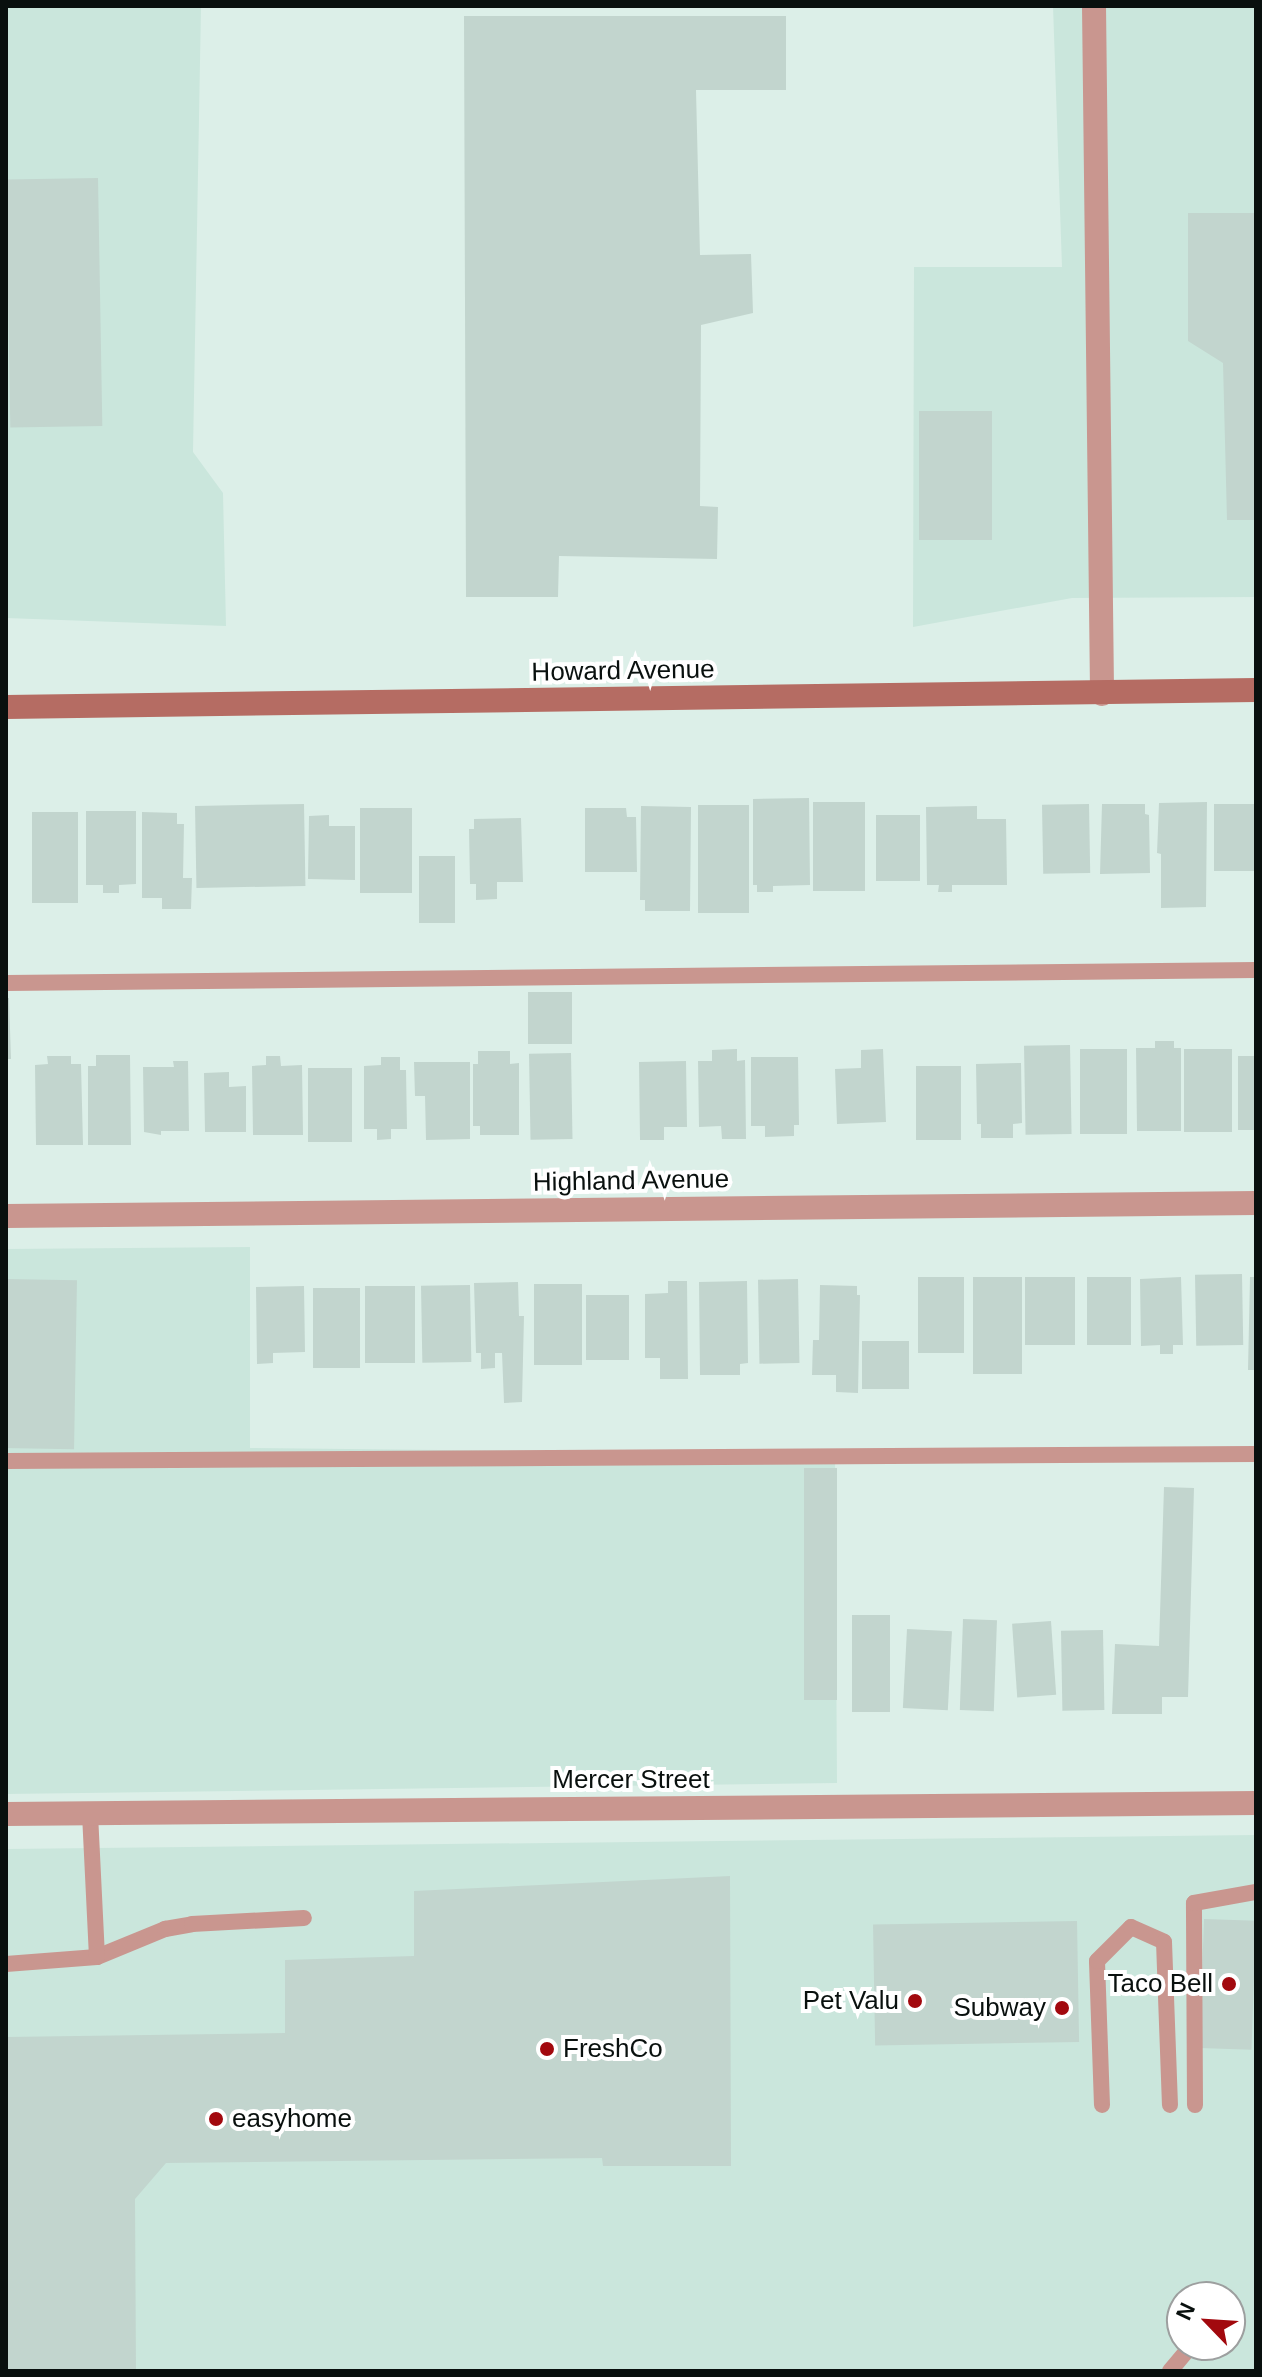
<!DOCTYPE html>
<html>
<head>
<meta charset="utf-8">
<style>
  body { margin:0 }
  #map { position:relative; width:1262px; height:2377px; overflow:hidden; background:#dcefe8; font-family:Arial,sans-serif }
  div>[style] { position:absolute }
  .built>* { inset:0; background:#cae6dc }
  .building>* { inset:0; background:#c2d5ce; transform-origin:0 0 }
  .lane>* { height:16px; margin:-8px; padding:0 8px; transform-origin:8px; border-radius:8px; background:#c9968f }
  .street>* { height:24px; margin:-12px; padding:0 12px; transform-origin:12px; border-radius:12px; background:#c9968f }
  .secondary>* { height:24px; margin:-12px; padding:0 12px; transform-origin:12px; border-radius:12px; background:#b56c63 }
  .dots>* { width:22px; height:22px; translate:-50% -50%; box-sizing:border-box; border:4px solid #fff; border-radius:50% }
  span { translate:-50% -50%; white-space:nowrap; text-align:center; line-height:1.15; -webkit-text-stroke:8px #fff; paint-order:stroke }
  .street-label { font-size:26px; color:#09100e }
  .poi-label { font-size:26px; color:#09100e }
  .right { translate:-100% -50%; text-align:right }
  .left { translate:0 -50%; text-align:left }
  .frame { position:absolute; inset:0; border:8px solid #09100e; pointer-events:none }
  .north { position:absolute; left:1166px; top:2281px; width:80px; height:80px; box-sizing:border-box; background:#fff; border:2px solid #9d9f9f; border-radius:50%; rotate:295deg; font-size:22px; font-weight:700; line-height:32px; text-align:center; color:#09100e }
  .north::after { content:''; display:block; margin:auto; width:28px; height:36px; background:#a2090e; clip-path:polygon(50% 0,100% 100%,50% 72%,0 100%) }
</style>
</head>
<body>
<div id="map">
  <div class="built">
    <div style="clip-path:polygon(6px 6px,201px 6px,193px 452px,223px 493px,226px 626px,6px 618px)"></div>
    <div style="clip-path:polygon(1053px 6px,1256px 6px,1256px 597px,1072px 598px,913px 627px,914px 267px,1062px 267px)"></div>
    <div style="clip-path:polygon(250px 1247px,250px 1448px,835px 1454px,837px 1783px,6px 1794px,6px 1249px)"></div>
    <div style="clip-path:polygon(evenodd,1256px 1835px,1256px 2371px,6px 2371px,6px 1849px,1256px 1835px,1182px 2297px,1230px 2297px,1230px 2345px,1182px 2345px,1182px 2297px)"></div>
  </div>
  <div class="building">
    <div style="clip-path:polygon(464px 16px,786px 16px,786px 90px,696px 90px,700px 255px,751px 254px,753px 313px,701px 325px,700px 506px,718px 507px,717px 559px,559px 556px,558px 597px,466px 597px)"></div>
    <div style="left:98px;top:178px;width:248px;height:92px;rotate:89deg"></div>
    <div style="clip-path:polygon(1188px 213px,1256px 213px,1256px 520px,1227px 520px,1223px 363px,1188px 341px)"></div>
    <div style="left:919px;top:411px;width:73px;height:129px"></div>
    <div style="clip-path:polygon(809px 798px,810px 885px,773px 886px,773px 892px,757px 892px,757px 885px,753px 885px,753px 799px)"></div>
    <div style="left:813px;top:802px;width:52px;height:89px"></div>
    <div style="clip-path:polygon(1207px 802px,1206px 907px,1161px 908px,1161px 854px,1157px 853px,1159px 803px)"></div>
    <div style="left:304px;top:804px;width:82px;height:109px;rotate:89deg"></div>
    <div style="left:1089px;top:804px;width:69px;height:47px;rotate:89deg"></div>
    <div style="clip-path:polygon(1102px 804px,1145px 804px,1145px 814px,1149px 815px,1150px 873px,1100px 874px)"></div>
    <div style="left:1214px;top:804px;width:42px;height:67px"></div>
    <div style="left:698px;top:805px;width:51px;height:108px"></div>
    <div style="clip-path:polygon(641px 806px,691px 807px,690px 911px,645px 911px,645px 900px,640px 900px)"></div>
    <div style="clip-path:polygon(977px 806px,977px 819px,1006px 819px,1007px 885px,952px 885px,952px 892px,938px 892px,939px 885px,927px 885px,926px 807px)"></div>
    <div style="left:360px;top:808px;width:52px;height:85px"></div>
    <div style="clip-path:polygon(585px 808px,626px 808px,627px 817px,636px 817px,637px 872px,585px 872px)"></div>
    <div style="clip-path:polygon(86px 811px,136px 811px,136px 884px,119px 885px,119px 893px,103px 893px,103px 885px,86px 885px)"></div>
    <div style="left:32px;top:812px;width:46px;height:91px"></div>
    <div style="clip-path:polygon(142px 812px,177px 813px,177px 824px,184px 824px,183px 878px,192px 878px,191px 909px,162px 909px,162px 898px,142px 898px)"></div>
    <div style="clip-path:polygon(329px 815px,329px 826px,355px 826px,355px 880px,308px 879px,309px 816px)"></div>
    <div style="left:876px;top:815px;width:44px;height:66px"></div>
    <div style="clip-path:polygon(521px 818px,523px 882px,497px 882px,497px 899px,476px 900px,476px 884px,470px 884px,469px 829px,474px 829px,474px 819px)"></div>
    <div style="left:419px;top:856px;width:36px;height:67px"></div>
    <div style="left:528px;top:992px;width:44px;height:52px"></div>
    <div style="clip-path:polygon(6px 998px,9px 998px,11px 1059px,6px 1059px)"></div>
    <div style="clip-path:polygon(1155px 1041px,1174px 1041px,1174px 1048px,1181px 1048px,1181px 1131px,1137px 1131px,1136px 1048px,1155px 1048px)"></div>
    <div style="left:1070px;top:1045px;width:89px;height:46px;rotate:89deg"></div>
    <div style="clip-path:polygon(737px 1049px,737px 1061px,745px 1060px,746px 1139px,722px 1139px,721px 1126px,699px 1127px,698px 1061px,712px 1061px,712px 1050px)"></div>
    <div style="clip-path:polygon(883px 1049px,886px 1122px,837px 1124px,835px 1069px,861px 1068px,861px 1050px)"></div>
    <div style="left:1080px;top:1049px;width:47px;height:85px"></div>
    <div style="left:1184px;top:1049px;width:48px;height:83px"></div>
    <div style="clip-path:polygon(478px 1051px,510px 1051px,510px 1064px,519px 1063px,519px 1135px,480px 1135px,480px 1126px,473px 1126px,473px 1064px,478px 1064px)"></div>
    <div style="left:571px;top:1053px;width:86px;height:42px;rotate:89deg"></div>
    <div style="clip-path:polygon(96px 1055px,130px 1055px,131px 1145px,88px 1145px,88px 1066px,96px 1066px)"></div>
    <div style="clip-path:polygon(47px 1056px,71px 1056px,71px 1064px,81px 1064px,83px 1145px,36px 1145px,35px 1065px,48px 1064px)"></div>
    <div style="clip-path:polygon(266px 1056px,280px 1056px,281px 1066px,302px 1065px,303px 1135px,253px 1135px,252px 1066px,266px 1065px)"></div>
    <div style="left:1238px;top:1056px;width:18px;height:74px"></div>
    <div style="clip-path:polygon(381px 1057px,400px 1057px,400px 1070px,406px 1070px,407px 1129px,391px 1129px,391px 1139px,377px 1140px,377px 1129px,364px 1129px,364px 1066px,381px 1065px)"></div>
    <div style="clip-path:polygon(751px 1057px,798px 1057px,799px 1125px,794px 1125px,794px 1136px,765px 1137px,765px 1126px,751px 1126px)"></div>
    <div style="clip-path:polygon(173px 1061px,188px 1061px,189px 1131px,161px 1131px,161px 1135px,144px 1132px,143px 1067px,174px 1067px)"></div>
    <div style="clip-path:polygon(686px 1061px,687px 1127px,664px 1127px,664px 1140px,640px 1140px,639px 1062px)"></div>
    <div style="clip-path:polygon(414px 1062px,470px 1062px,470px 1139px,426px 1140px,425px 1096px,415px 1096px)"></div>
    <div style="clip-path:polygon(1021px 1063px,1022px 1123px,1013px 1124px,1013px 1138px,981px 1138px,981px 1124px,977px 1124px,976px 1064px)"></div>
    <div style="left:916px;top:1066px;width:45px;height:74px"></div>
    <div style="left:308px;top:1068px;width:44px;height:74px"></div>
    <div style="clip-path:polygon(229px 1072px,229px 1087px,246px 1086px,246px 1132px,205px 1132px,204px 1073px)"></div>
    <div style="left:1242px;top:1274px;width:71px;height:47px;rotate:89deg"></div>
    <div style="left:918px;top:1277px;width:46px;height:76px"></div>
    <div style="left:973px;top:1277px;width:49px;height:97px"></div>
    <div style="left:1025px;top:1277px;width:50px;height:68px"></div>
    <div style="left:1087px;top:1277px;width:44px;height:68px"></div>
    <div style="clip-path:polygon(1181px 1277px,1183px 1345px,1173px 1345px,1173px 1354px,1160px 1354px,1160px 1345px,1141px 1346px,1140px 1279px)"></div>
    <div style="clip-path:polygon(1250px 1277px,1256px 1277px,1256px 1370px,1248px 1370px)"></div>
    <div style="left:6px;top:1279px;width:71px;height:169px;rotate:1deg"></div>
    <div style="left:798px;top:1279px;width:84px;height:40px;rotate:89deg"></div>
    <div style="clip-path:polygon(668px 1281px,687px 1281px,688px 1379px,660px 1379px,660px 1358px,645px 1358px,645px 1294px,668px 1293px)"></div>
    <div style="clip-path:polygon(747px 1281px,748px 1363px,740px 1364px,740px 1375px,700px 1375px,699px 1282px)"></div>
    <div style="clip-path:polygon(518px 1282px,519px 1316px,524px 1316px,522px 1402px,504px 1403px,502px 1353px,495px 1353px,495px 1368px,481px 1369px,481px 1353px,476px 1353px,474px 1283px)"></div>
    <div style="left:534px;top:1284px;width:48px;height:81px"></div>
    <div style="left:470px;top:1285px;width:77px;height:49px;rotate:89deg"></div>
    <div style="clip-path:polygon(820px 1285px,857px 1286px,857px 1295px,860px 1295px,858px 1393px,836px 1392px,836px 1375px,812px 1375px,813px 1340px,819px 1340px)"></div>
    <div style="clip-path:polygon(304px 1286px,305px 1352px,273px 1353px,273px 1363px,257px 1364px,256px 1287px)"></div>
    <div style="left:365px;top:1286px;width:50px;height:77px"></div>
    <div style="left:313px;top:1288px;width:47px;height:80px"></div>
    <div style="left:586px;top:1295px;width:43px;height:65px"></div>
    <div style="left:862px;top:1341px;width:47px;height:48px"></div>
    <div style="left:804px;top:1468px;width:33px;height:232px"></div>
    <div style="clip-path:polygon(1164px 1487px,1194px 1488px,1188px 1697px,1162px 1697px,1162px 1714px,1112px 1714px,1115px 1644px,1159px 1646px)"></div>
    <div style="left:890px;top:1615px;width:97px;height:38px;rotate:90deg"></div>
    <div style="left:963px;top:1619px;width:34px;height:91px;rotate:2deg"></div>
    <div style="left:1051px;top:1621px;width:74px;height:39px;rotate:86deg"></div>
    <div style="left:907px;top:1629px;width:45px;height:79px;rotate:3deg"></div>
    <div style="left:1103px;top:1630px;width:80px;height:42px;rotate:89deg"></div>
    <div style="clip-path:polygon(730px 1876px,731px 2166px,603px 2166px,602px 2158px,166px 2163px,135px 2199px,136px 2371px,6px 2371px,6px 2037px,285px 2033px,285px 1960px,414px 1956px,414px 1891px)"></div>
    <div style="left:1204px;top:1919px;width:52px;height:129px;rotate:2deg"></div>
    <div style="left:1077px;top:1921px;width:121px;height:204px;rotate:89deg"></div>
  </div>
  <div class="lane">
    <div style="left:6px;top:983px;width:1250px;rotate:-0.6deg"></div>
    <div style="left:6px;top:1461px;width:1250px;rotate:-0.32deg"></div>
    <div style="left:97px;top:1957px;width:74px;rotate:-22.4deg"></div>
    <div style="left:165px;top:1929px;width:27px;rotate:-10deg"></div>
    <div style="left:192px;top:1924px;width:112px;rotate:-3.1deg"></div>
    <div style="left:6px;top:1964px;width:91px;rotate:-4.4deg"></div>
    <div style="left:97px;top:1957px;width:144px;rotate:-92.8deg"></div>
    <div style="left:1102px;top:2105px;width:144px;rotate:-92deg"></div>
    <div style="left:1097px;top:1961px;width:48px;rotate:-45deg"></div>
    <div style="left:1131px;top:1927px;width:36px;rotate:24deg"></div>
    <div style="left:1164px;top:1942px;width:163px;rotate:87.9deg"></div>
    <div style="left:1195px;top:2105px;width:202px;rotate:-90.3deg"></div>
    <div style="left:1194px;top:1903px;width:63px;rotate:-10.1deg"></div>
    <div style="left:1170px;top:2371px;width:34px;rotate:-50deg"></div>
  </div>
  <div class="street">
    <div style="left:1094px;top:6px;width:688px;rotate:89.33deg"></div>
    <div style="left:6px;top:1216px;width:1250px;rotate:-0.6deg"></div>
    <div style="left:6px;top:1814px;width:1250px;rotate:-0.5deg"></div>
  </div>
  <div class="secondary">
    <div style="left:6px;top:707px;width:1250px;rotate:-0.78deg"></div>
  </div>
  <div class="dots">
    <div style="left:1229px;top:1984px;background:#a2090e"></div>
    <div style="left:915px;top:2001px;background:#a2090e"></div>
    <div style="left:1062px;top:2008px;background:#a2090e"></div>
    <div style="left:547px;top:2049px;background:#a2090e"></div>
    <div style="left:216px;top:2119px;background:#a2090e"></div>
  </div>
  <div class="street-label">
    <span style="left:623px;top:671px;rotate:-1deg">Howard Avenue</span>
    <span style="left:631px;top:1181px;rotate:-1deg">Highland Avenue</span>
    <span style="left:631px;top:1780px">Mercer Street</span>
  </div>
  <div class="poi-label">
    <span class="right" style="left:1213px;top:1984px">Taco Bell</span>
    <span class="right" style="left:899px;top:2001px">Pet Valu</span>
    <span class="right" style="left:1046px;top:2008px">Subway</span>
    <span class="left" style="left:563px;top:2049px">FreshCo</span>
    <span class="left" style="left:232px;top:2119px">easyhome</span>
  </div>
  <div class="frame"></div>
  <div class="north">N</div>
</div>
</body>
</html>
